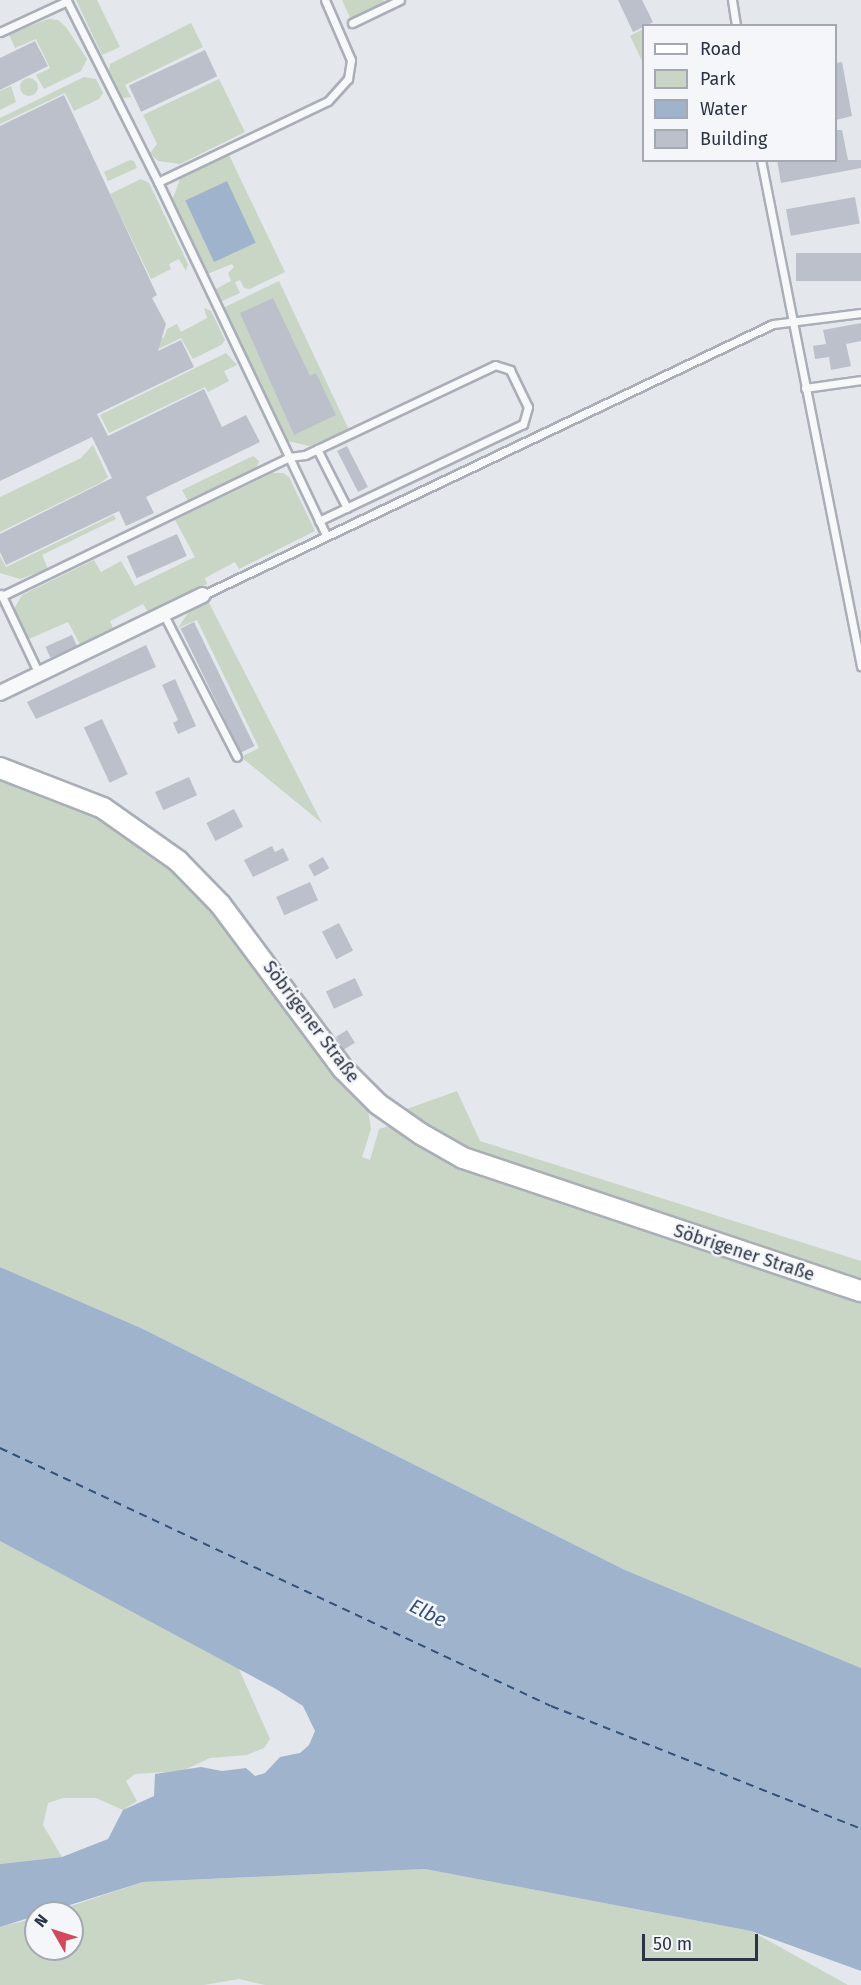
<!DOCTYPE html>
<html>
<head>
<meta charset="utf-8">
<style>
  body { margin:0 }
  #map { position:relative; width:861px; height:1985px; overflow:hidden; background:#e4e7ec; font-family:"Fira Sans",sans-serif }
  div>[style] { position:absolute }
  .green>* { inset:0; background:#c9d6c5 }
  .round { border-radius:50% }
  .water>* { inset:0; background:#9fb4cc; transform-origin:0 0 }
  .ferry>* { height:1.5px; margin-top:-0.75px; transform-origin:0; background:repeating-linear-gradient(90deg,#34527a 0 8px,transparent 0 14px) }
  .building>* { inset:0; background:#bbc0ca; transform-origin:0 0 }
  .roads { filter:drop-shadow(2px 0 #a9aeb7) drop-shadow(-2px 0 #a9aeb7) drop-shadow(0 2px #a9aeb7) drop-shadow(0 -2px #a9aeb7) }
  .lane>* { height:7px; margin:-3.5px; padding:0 3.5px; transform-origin:3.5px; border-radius:3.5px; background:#f7f8fa }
  .street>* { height:14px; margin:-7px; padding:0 7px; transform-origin:7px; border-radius:7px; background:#f7f8fa }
  .secondary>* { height:20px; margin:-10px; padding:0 10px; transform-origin:10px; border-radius:10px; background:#fff }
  span { translate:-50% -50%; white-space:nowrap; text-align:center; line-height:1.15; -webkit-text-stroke:5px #f4f6f9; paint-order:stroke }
  .street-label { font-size:18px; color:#2b3445 }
  .water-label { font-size:20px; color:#34527a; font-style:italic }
  .legend { position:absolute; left:642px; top:24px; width:195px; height:138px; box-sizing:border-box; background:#f4f6f9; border:2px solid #a4a8b1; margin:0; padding:8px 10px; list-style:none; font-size:18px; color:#2b3445 }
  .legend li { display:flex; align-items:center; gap:12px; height:30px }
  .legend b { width:30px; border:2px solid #a4a8b1 }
  .north { position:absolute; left:24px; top:1901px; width:60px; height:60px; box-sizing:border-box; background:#f4f6f9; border:2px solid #a4a8b1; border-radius:50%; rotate:309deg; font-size:16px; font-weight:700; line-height:24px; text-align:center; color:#2b3445 }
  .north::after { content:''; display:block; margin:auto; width:21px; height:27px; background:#d1495b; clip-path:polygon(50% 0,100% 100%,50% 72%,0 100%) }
  .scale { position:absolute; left:642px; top:1934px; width:116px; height:27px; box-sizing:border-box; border:3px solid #2b3445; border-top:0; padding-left:8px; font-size:18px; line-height:21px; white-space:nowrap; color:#2b3445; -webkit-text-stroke:4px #f4f6f9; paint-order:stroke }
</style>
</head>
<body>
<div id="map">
  <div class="green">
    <div style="clip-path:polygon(76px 0,97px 0,120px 47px,102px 55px)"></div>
    <div style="clip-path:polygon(342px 0,383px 0,385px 3px,351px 20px)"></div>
    <div style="clip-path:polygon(48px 19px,58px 20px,66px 27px,87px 59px,81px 71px,44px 89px,36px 75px,50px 68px,36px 39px,15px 48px,9px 34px)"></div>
    <div style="clip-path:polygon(191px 23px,203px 47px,125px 85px,131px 97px,123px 98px,109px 70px,110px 64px)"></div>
    <div style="clip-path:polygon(643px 29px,643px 63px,630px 36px)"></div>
    <div style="clip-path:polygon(84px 77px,96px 79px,103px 93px,99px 99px,74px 111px,65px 93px,0 124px,0 118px)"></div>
    <div class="round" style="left:20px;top:78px;width:18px;height:18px"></div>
    <div style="clip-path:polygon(219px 79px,245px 132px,180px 164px,158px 161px,150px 153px,157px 144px,143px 115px)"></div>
    <div style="clip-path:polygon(11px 86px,16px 102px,0 110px,0 91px)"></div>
    <div style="clip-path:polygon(229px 155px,285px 272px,250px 289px,244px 288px,240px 280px,235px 282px,240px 293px,220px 302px,214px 290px,231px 281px,228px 273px,234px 267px,232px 264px,207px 274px,172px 201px,180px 179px)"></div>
    <div style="clip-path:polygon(130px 160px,134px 161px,137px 168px,108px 181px,104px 172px)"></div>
    <div style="clip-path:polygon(141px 179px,149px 183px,188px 264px,186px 271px,179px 259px,169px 264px,171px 269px,151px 279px,110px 194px)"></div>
    <div style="clip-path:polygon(279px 281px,349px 430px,309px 446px,288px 441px,223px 308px)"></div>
    <div style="clip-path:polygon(204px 308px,211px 311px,225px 340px,221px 345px,193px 359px,181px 338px,86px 384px,82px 377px,164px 337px,167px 329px,177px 324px,181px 332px,207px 318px)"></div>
    <div style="clip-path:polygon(226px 353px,237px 365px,224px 371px,229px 381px,208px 392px,205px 387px,109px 433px,100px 415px)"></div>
    <div style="clip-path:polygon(93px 445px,108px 477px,102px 482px,0 532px,0 497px,81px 458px)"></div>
    <div style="clip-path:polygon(253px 456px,259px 461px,256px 469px,188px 501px,182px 490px)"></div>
    <div style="clip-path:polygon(273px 473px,283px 473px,289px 477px,315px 531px,239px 569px,235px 562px,205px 578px,207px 584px,148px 612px,143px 604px,110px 621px,113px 628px,80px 644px,68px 622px,29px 639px,27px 637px,13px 611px,22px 595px,94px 560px,101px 572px,121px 561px,135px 586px,195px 557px,175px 520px)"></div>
    <div style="clip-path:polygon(114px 515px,116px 519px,42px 555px,48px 569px,20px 579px,0 573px,0 556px,6px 567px)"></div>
    <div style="clip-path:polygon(207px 599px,322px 823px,241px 757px,259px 748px,197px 620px,178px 628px,190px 610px)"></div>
    <div style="clip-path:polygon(0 775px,45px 790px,128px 830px,192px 884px,367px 1104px,371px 1129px,362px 1157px,370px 1160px,379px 1129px,392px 1125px,861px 1298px,861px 1668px,625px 1570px,141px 1328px,0 1267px)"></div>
    <div style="clip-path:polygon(457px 1091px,480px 1141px,861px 1261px,861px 1280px,470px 1149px,404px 1110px)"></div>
    <div style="clip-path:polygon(0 1541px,238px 1667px,270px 1739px,264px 1748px,247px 1755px,210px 1758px,182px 1771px,135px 1774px,126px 1781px,137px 1801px,123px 1810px,96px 1798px,63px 1798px,48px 1803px,43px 1825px,62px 1857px,0 1864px)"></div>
    <div style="clip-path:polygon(425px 1869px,751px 1931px,848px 1985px,265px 1985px,239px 1979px,204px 1985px,0 1985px,0 1927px,36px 1918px,36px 1949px,72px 1949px,72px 1913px,50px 1913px,143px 1882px)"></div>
  </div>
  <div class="water">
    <div style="left:227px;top:181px;width:68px;height:46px;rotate:65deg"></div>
    <div style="clip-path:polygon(0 1267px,141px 1328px,625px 1570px,861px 1668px,861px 1971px,751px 1931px,425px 1869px,143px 1882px,0 1927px,0 1864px,62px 1857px,108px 1839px,123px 1810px,154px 1796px,155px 1774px,201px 1767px,222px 1771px,246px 1768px,255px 1776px,265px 1773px,280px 1757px,300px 1753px,309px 1745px,315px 1731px,303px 1706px,276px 1689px,0 1541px)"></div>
  </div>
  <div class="ferry">
    <div style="left:0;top:1448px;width:608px;rotate:25.09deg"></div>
    <div style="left:551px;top:1706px;width:334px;rotate:21.6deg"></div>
  </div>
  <div class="building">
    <div style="clip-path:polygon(618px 0,642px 0,653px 22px,633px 32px)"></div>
    <div style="clip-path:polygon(35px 41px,48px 66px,0 90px,0 58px)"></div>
    <div style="left:205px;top:50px;width:29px;height:84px;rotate:65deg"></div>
    <div style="clip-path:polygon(842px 62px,852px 116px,836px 120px,836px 63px)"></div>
    <div style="clip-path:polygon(64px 95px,157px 295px,152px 298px,166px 324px,158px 351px,181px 340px,194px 367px,97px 414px,108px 436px,204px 389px,222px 427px,246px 415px,260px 442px,146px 497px,154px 513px,126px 526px,119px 511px,6px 565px,0 552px,0 534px,112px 478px,92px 437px,0 481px,0 126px)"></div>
    <div style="clip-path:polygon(836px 130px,842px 130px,848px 160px,861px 160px,861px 168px,781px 183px,777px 160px,836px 160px)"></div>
    <div style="left:855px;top:197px;width:27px;height:70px;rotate:80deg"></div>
    <div style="left:861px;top:253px;width:28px;height:65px;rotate:90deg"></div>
    <div style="clip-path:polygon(273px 298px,310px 376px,316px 373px,336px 415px,294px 435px,240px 313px)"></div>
    <div style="clip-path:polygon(861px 323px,861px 341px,846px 344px,851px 366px,831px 370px,829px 357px,815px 359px,813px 346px,826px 344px,823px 330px)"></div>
    <div style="left:347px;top:446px;width:46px;height:11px;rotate:63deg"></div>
    <div style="left:177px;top:534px;width:24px;height:55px;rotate:66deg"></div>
    <div style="left:194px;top:622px;width:138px;height:15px;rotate:64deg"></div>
    <div style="left:72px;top:635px;width:12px;height:29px;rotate:66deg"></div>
    <div style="clip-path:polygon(146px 645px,156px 667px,36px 719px,27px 702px)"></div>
    <div style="clip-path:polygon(175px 679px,196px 726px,178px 734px,173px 723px,178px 720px,162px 685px)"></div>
    <div style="left:102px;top:719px;width:61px;height:20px;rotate:65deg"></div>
    <div style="left:189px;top:777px;width:20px;height:37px;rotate:66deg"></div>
    <div style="left:234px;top:809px;width:20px;height:31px;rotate:63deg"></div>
    <div style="clip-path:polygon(272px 846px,275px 852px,283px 848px,289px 860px,253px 877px,244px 860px)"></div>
    <div style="left:323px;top:857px;width:13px;height:17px;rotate:61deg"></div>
    <div style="left:310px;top:882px;width:20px;height:37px;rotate:66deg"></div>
    <div style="left:339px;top:923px;width:31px;height:19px;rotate:63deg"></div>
    <div style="left:355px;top:978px;width:19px;height:32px;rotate:65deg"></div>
    <div style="left:347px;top:1030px;width:15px;height:13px;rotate:58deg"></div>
  </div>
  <div class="roads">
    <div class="lane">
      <div style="left:732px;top:0;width:26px;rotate:81deg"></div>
      <div style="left:352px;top:23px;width:53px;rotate:-25.6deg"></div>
      <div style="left:0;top:32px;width:74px;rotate:-24.8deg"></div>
      <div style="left:67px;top:1px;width:203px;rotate:63.3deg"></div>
      <div style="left:158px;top:182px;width:305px;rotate:64.5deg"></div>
      <div style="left:289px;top:457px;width:16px;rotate:-7deg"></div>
      <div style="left:305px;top:455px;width:210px;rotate:-25.3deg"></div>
      <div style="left:495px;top:365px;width:16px;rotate:18deg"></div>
      <div style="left:510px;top:370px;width:41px;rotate:64.1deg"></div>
      <div style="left:528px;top:407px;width:18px;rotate:106deg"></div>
      <div style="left:523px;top:424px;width:226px;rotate:154.6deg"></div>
      <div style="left:761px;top:160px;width:516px;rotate:78.82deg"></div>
      <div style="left:158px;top:182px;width:188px;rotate:-25.5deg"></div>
      <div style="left:328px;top:101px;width:30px;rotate:-48deg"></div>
      <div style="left:348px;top:79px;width:19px;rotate:-81deg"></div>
      <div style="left:351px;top:60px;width:65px;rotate:-113.4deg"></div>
      <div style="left:805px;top:388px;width:57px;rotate:-8.1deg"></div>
      <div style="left:317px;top:449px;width:66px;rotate:63deg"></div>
      <div style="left:1px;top:594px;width:89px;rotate:64.6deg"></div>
      <div style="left:203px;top:595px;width:631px;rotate:-25.43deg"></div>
      <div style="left:773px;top:324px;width:89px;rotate:-7.1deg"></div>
      <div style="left:2px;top:596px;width:319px;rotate:-25.8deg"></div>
      <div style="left:289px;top:457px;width:86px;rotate:64.6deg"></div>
      <div style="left:165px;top:617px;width:157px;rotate:62.8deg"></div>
    </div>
    <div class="street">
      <div style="left:0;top:693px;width:225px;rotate:-25.8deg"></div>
    </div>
    <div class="secondary">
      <div style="left:0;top:768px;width:110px;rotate:21.2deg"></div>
      <div style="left:103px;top:808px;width:92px;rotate:35.2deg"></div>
      <div style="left:178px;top:861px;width:60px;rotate:45.7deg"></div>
      <div style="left:220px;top:904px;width:206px;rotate:53.3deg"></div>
      <div style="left:343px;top:1069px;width:49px;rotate:45deg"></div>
      <div style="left:378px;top:1104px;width:52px;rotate:34.9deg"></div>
      <div style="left:421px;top:1134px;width:48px;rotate:29.7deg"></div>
      <div style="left:463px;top:1158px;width:420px;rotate:18.5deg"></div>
    </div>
  </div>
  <div class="street-label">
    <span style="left:311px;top:1022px;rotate:53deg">Söbrigener Straße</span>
    <span style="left:744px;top:1253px;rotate:18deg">Söbrigener Straße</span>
  </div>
  <div class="water-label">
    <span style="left:428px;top:1613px;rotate:27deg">Elbe</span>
  </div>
  <ul class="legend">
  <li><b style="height:8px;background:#fff"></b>Road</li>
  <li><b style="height:16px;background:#c9d6c5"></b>Park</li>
  <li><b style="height:16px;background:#9fb4cc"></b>Water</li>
  <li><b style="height:16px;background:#bbc0ca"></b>Building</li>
  </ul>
  <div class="north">N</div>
  <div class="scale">50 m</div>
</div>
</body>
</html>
